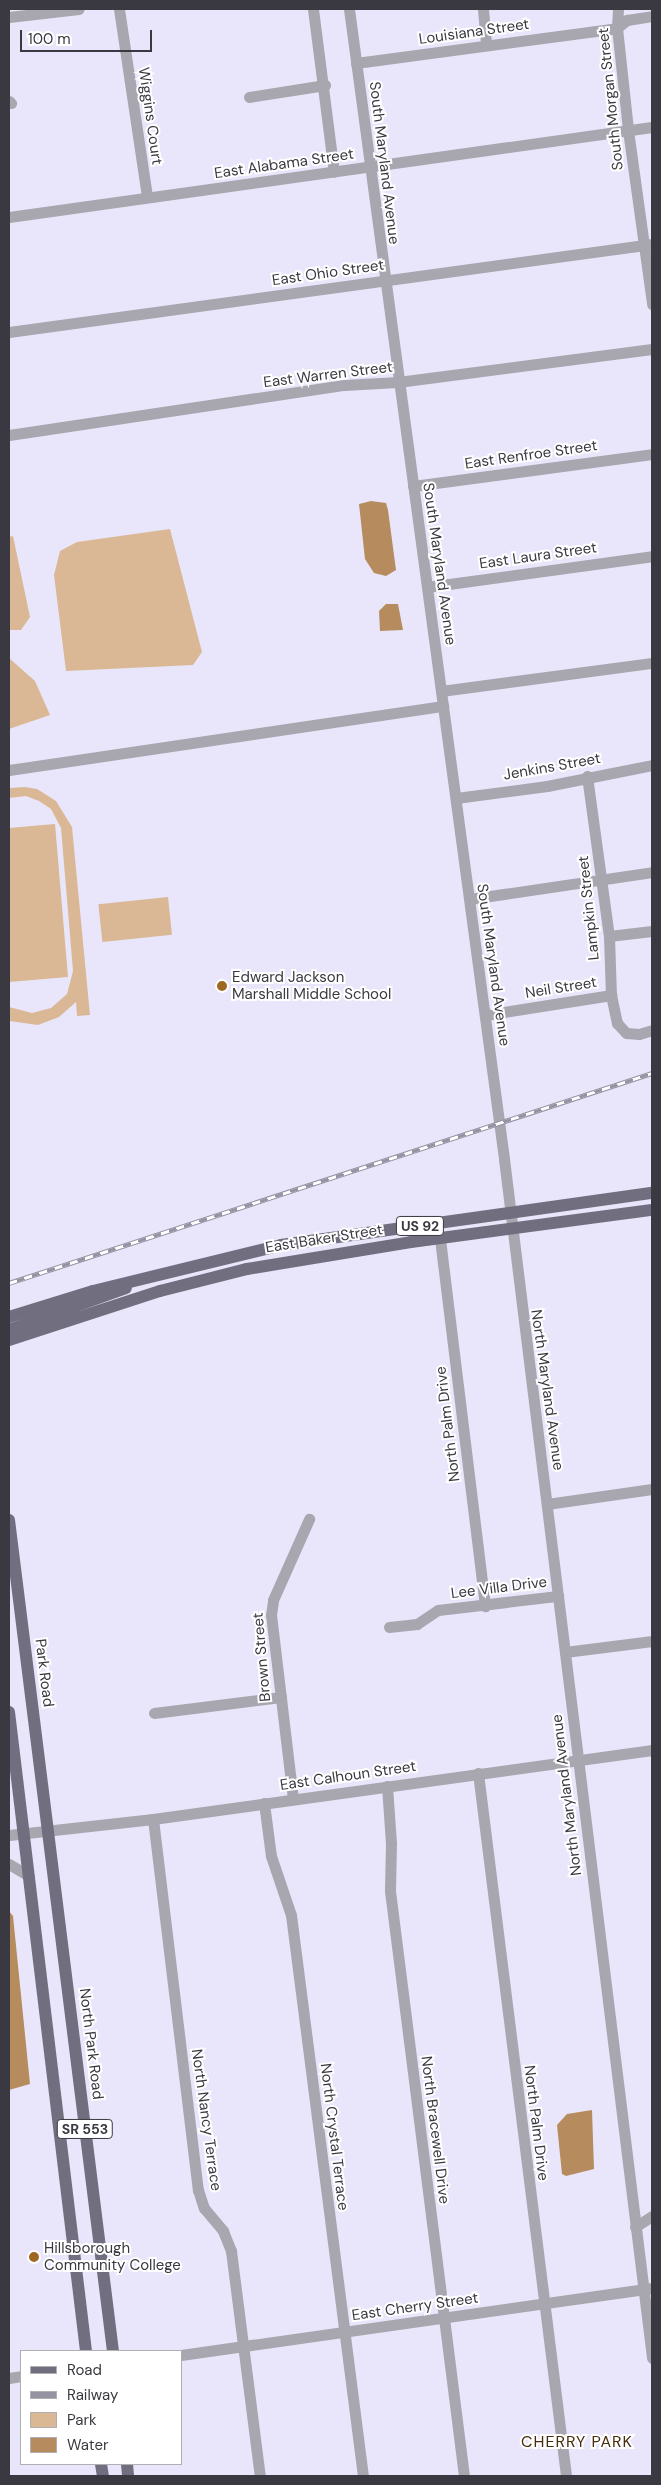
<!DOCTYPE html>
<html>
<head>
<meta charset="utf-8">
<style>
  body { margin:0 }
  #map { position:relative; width:661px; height:2485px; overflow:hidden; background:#e9e6fb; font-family:"DM Sans",sans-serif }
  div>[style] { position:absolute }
  .green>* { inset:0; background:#dab895; transform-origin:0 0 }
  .water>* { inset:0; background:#b68c5f }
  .minor>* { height:11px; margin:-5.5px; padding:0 5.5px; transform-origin:5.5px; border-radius:5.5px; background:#a8a7b0 }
  .major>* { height:12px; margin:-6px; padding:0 6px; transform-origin:6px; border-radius:6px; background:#716f7f }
  .rail>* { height:4.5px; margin-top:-2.25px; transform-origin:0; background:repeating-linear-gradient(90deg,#fff 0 8px,#9593a2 0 16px); box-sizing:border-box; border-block:1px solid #9593a2 }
  .dots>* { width:14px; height:14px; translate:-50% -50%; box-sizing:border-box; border:2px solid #fff; border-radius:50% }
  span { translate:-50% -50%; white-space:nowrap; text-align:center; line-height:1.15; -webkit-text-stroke:4px #fff; paint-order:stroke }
  .shield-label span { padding:1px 4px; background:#fff; border:1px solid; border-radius:4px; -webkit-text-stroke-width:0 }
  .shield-label { font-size:14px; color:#3a3941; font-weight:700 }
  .street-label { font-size:15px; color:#3a3941 }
  .poi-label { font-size:15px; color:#3a3941 }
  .left { translate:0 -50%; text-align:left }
  .neighbourhood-label { font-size:16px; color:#472c0c; letter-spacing:1px }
  .frame { position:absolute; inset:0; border:10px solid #3a3941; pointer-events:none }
  .legend { position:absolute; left:20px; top:2350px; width:162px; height:115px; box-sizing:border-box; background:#fff; border:1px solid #b0b0b3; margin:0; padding:6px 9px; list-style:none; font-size:15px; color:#3a3941 }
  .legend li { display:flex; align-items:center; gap:10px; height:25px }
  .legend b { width:25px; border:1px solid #b0b0b3 }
  .scale { position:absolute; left:20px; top:30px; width:132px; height:22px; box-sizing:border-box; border:2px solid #3a3941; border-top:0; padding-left:6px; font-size:15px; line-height:18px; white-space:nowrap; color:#3a3941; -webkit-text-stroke:4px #fff; paint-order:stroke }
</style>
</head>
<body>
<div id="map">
  <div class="green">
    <div style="clip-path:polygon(170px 529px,202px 652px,193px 665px,66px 671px,54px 575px,60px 551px,77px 542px)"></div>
    <div style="clip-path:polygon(13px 536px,30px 617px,21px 630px,9px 630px,9px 537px)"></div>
    <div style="clip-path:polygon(9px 658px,35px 681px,50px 715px,9px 729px)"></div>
    <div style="clip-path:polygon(25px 787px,37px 789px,56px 801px,72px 827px,90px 1015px,77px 1016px,76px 1002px,59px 1017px,38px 1025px,9px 1021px,9px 1007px,32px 1013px,51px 1008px,67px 994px,73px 971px,61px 828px,51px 809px,39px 801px,26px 796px,9px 798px,9px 788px)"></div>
    <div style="clip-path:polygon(55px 824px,68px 977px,9px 982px,9px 828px)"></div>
    <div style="left:168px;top:897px;width:38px;height:70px;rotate:84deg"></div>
  </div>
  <div class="water">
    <div style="clip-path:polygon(371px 501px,386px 503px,388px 510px,396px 570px,386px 576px,374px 573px,365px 559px,359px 504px)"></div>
    <div style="clip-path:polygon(386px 604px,398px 604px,403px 630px,380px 631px,379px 611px)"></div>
    <div style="clip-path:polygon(9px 1911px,13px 1916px,30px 2084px,9px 2090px)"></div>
    <div style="clip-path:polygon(592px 2110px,594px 2169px,566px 2176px,562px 2174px,557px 2125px,567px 2114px)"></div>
  </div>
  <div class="minor">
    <div style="left:119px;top:9px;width:190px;rotate:81.5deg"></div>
    <div style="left:313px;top:9px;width:164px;rotate:82.7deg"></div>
    <div style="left:349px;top:9px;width:1160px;rotate:82.32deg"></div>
    <div style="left:504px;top:1159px;width:1208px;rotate:82.96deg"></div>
    <div style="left:483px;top:9px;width:36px;rotate:85deg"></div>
    <div style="left:618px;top:9px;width:19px;rotate:93deg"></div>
    <div style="left:617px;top:28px;width:103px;rotate:83.8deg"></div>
    <div style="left:628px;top:130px;width:176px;rotate:82.1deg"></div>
    <div style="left:9px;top:17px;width:70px;rotate:-6.5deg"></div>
    <div style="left:356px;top:63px;width:263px;rotate:-7.6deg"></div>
    <div style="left:617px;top:28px;width:13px;rotate:-39deg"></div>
    <div style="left:627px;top:20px;width:25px;rotate:-9deg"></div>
    <div style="left:249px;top:97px;width:77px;rotate:-9deg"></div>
    <div style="left:9px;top:101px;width:3px;rotate:45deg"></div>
    <div style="left:9px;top:217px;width:649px;rotate:-7.97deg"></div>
    <div style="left:9px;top:332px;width:649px;rotate:-7.79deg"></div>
    <div style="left:9px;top:435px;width:339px;rotate:-8.5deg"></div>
    <div style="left:344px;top:385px;width:54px;rotate:-3.2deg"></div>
    <div style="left:398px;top:382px;width:256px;rotate:-7.4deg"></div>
    <div style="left:413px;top:486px;width:241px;rotate:-7.6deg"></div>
    <div style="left:427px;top:587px;width:227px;rotate:-7.8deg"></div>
    <div style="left:441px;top:691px;width:213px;rotate:-7.6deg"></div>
    <div style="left:9px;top:770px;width:439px;rotate:-8.4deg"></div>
    <div style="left:587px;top:776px;width:162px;rotate:82.2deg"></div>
    <div style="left:609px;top:936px;width:59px;rotate:88.1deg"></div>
    <div style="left:611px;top:995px;width:29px;rotate:78deg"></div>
    <div style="left:617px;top:1023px;width:13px;rotate:48deg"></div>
    <div style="left:626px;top:1033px;width:13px;rotate:4deg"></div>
    <div style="left:639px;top:1034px;width:14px;rotate:-17deg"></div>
    <div style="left:456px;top:798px;width:92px;rotate:-7.5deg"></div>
    <div style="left:547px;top:786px;width:107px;rotate:-11.3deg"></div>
    <div style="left:470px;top:899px;width:184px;rotate:-8.4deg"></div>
    <div style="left:609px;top:936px;width:43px;rotate:-6.6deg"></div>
    <div style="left:485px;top:1015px;width:128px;rotate:-9deg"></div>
    <div style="left:440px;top:1239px;width:370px;rotate:83deg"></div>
    <div style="left:547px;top:1504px;width:106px;rotate:-8.1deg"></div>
    <div style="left:389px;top:1627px;width:28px;rotate:-6deg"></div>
    <div style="left:417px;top:1624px;width:25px;rotate:-34deg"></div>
    <div style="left:438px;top:1610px;width:121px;rotate:-6.7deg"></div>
    <div style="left:565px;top:1652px;width:88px;rotate:-7.2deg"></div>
    <div style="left:154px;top:1713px;width:128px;rotate:-7.2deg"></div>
    <div style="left:478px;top:1773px;width:708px;rotate:82.86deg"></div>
    <div style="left:387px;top:1786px;width:57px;rotate:86deg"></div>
    <div style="left:391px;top:1843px;width:48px;rotate:91.2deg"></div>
    <div style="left:390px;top:1891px;width:590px;rotate:82.79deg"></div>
    <div style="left:293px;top:1799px;width:185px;rotate:-96.8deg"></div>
    <div style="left:271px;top:1615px;width:15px;rotate:-82deg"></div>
    <div style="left:273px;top:1600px;width:89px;rotate:-66deg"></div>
    <div style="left:264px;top:1803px;width:53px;rotate:82.5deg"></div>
    <div style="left:271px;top:1856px;width:62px;rotate:71.3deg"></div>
    <div style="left:291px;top:1915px;width:566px;rotate:82.69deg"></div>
    <div style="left:153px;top:1819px;width:374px;rotate:83.1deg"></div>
    <div style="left:198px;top:2190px;width:19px;rotate:72deg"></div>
    <div style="left:204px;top:2208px;width:30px;rotate:50deg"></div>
    <div style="left:223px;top:2231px;width:22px;rotate:68deg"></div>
    <div style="left:231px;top:2251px;width:227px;rotate:82.7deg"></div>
    <div style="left:9px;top:1835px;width:145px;rotate:-6.3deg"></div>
    <div style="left:153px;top:1819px;width:504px;rotate:-7.87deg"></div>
    <div style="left:9px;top:1864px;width:23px;rotate:31deg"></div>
    <div style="left:635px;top:2227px;width:20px;rotate:-33deg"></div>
    <div style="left:181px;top:2355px;width:476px;rotate:-8.1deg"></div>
    <div style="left:9px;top:2378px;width:12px;rotate:-9deg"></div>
  </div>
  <div class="major">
    <div style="left:9px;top:1317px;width:88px;rotate:-17.2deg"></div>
    <div style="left:93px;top:1291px;width:194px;rotate:-13.7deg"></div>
    <div style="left:281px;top:1245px;width:375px;rotate:-8deg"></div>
    <div style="left:9px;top:1330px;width:124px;rotate:-19.7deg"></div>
    <div style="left:9px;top:1340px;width:159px;rotate:-18deg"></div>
    <div style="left:160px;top:1291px;width:90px;rotate:-14.2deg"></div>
    <div style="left:247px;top:1269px;width:166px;rotate:-9.3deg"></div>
    <div style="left:411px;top:1242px;width:243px;rotate:-7.6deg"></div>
    <div style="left:9px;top:1520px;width:837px;rotate:82.87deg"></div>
    <div style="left:9px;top:1712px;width:644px;rotate:83.13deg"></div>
    <div style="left:101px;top:2464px;width:12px;rotate:81deg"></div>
    <div style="left:127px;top:2464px;width:12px;rotate:85deg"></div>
  </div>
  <div class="rail">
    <div style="left:9px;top:1283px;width:676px;rotate:-18.09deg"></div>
  </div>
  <div class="dots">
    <div style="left:222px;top:986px;background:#9e6722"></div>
    <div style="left:34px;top:2257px;background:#9e6722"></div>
  </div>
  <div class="shield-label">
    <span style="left:420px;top:1226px">US 92</span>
    <span style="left:85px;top:2129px">SR 553</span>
  </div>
  <div class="street-label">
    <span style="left:474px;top:32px;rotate:-8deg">Louisiana Street</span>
    <span style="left:611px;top:99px;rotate:-96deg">South Morgan Street</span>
    <span style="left:150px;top:116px;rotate:82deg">Wiggins Court</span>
    <span style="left:384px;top:163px;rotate:83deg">South Maryland Avenue</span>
    <span style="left:284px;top:164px;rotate:-8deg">East Alabama Street</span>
    <span style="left:328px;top:273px;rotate:-8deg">East Ohio Street</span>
    <span style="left:328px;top:375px;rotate:-7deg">East Warren Street</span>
    <span style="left:531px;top:455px;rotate:-8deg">East Renfroe Street</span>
    <span style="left:538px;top:556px;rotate:-8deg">East Laura Street</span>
    <span style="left:439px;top:564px;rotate:82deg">South Maryland Avenue</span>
    <span style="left:552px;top:767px;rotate:-10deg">Jenkins Street</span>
    <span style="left:589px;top:908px;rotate:-96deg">Lampkin Street</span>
    <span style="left:493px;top:965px;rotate:82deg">South Maryland Avenue</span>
    <span style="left:561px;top:988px;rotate:-9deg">Neil Street</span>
    <span style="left:324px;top:1239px;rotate:-9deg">East Baker Street</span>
    <span style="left:547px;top:1390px;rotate:82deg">North Maryland Avenue</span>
    <span style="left:448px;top:1424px;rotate:-97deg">North Palm Drive</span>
    <span style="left:499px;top:1588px;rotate:-7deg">Lee Villa Drive</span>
    <span style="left:262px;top:1657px;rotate:-95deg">Brown Street</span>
    <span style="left:44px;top:1673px;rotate:83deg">Park Road</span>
    <span style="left:348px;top:1776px;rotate:-8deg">East Calhoun Street</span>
    <span style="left:567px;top:1795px;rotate:-97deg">North Maryland Avenue</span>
    <span style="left:91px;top:2044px;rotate:83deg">North Park Road</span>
    <span style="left:206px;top:2120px;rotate:82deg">North Nancy Terrace</span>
    <span style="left:536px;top:2123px;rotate:83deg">North Palm Drive</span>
    <span style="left:435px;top:2130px;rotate:83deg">North Bracewell Drive</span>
    <span style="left:334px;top:2137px;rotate:83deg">North Crystal Terrace</span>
    <span style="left:415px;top:2307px;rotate:-8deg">East Cherry Street</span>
  </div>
  <div class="poi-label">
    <span class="left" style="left:232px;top:986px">Edward Jackson<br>Marshall Middle School</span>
    <span class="left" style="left:44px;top:2257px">Hillsborough<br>Community College</span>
  </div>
  <div class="neighbourhood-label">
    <span style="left:577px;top:2442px">CHERRY PARK</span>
  </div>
  <div class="frame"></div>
  <ul class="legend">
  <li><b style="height:6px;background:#716f7f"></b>Road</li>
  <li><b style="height:6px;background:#9593a2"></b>Railway</li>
  <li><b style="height:14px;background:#dab895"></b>Park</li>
  <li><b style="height:14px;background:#b68c5f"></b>Water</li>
  </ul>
  <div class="scale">100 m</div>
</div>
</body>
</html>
